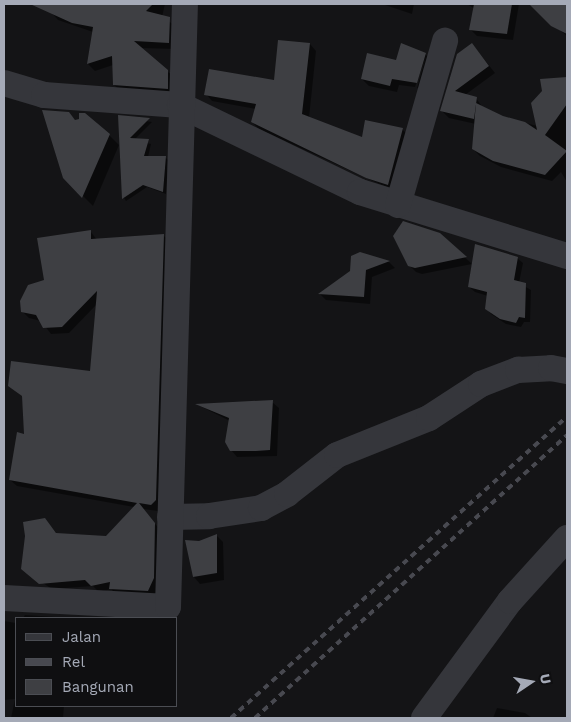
<!DOCTYPE html>
<html>
<head>
<meta charset="utf-8">
<style>
  body { margin:0 }
  #map { position:relative; width:571px; height:722px; overflow:hidden; background:#141416; font-family:"Work Sans",sans-serif }
  div>[style] { position:absolute }
  .shadow>* { inset:0; background:#0007 }
  .building>* { inset:0; background:#3e3f43 }
  .street>* { height:26px; margin:-13px; padding:0 13px; transform-origin:13px; border-radius:13px; background:#35363b }
  .rail>* { height:4px; margin-top:-2px; transform-origin:0; background:repeating-linear-gradient(90deg,#484950 0 6px,transparent 0 11px) }
  span { translate:-50% -50%; white-space:nowrap; text-align:center; line-height:1.15; -webkit-text-stroke:4px #0f0f11; paint-order:stroke }
  .frame { position:absolute; inset:0; border:5px solid #a5aab7; pointer-events:none }
  .legend { position:absolute; left:15px; top:617px; width:162px; height:90px; box-sizing:border-box; background:#0f0f11; border:1px solid #4b4d53; margin:0; padding:6px 9px; list-style:none; font-size:15px; color:#a5aab7 }
  .legend li { display:flex; align-items:center; gap:10px; height:25px }
  .legend b { width:25px; border:1px solid #4b4d53 }
  .north { position:absolute; left:506px; top:657px; width:50px; height:50px; -webkit-text-stroke:4px #0f0f11; paint-order:stroke; rotate:78deg; font-size:14px; font-weight:700; line-height:20px; text-align:center; color:#a5aab7 }
  .north::after { content:''; display:block; margin:auto; width:18px; height:22px; background:#a5aab7; clip-path:polygon(50% 0,100% 100%,50% 72%,0 100%) }
</style>
</head>
<body>
<div id="map">
  <div class="shadow">
    <div style="clip-path:polygon(52px 4px,165px 4px,162px 17px,176px 26px,176px 49px,140px 48px,175px 78px,174px 96px,122px 92px,114px 85px,113px 65px,95px 71px,88px 64px,93px 32px,58px 20px,51px 12px)"></div>
    <div style="clip-path:polygon(382px 4px,414px 4px,412px 14px)"></div>
    <div style="clip-path:polygon(467px 4px,519px 4px,513px 40px,477px 36px,470px 29px,475px 9px)"></div>
    <div style="clip-path:polygon(550px 4px,567px 4px,567px 36px,541px 14px)"></div>
    <div style="clip-path:polygon(310px 44px,316px 51px,309px 118px,363px 138px,402px 129px,409px 136px,395px 191px,259px 129px,252px 122px,256px 109px,212px 101px,206px 94px,275px 81px)"></div>
    <div style="clip-path:polygon(472px 44px,495px 73px,465px 95px,476px 98px,483px 108px,503px 117px,537px 126px,561px 79px,567px 83px,567px 182px,561px 172px,552px 181px,501px 167px,480px 156px,473px 149px,476px 124px,449px 118px,442px 111px)"></div>
    <div style="clip-path:polygon(425px 54px,432px 61px,424px 89px,417px 88px,426px 56px,415px 87px,399px 85px,397px 92px,369px 86px,362px 79px,397px 62px)"></div>
    <div style="clip-path:polygon(68px 113px,76px 121px,109px 135px,119px 145px,93px 206px,64px 177px)"></div>
    <div style="clip-path:polygon(119px 117px,152px 122px,134px 140px,151px 144px,148px 157px,165px 157px,168px 160px,166px 194px,147px 187px,126px 201px,124px 198px)"></div>
    <div style="clip-path:polygon(91px 232px,97px 240px,163px 235px,170px 242px,158px 511px,143px 509px,161px 531px,160px 585px,154px 597px,117px 595px,111px 589px,99px 592px,93px 586px,52px 589px,22px 569px,44px 519px,58px 535px,106px 537px,134px 507px,17px 486px,10px 480px,26px 435px,23px 397px,10px 385px,91px 372px,97px 304px,69px 333px,51px 334px,41px 321px,29px 318px,22px 311px,46px 280px,38px 239px)"></div>
    <div style="clip-path:polygon(440px 234px,472px 264px,422px 274px,416px 272px,409px 265px)"></div>
    <div style="clip-path:polygon(360px 253px,389px 262px,395px 268px,372px 277px,370px 304px,326px 300px,320px 294px,352px 272px)"></div>
    <div style="clip-path:polygon(517px 258px,523px 263px,519px 283px,531px 290px,530px 322px,524px 322px,521px 327px,506px 324px,491px 314px,486px 308px,488px 296px,475px 292px,469px 287px)"></div>
    <div style="clip-path:polygon(272px 402px,279px 408px,277px 456px,237px 457px,231px 450px,230px 421px,198px 405px)"></div>
    <div style="clip-path:polygon(217px 536px,223px 542px,224px 580px,200px 584px,194px 577px,199px 542px)"></div>
    <div style="clip-path:polygon(25px 615px,55px 617px,56px 618px,23px 618px)"></div>
    <div style="clip-path:polygon(4px 621px,16px 623px,16px 706px,64px 706px,63px 718px,11px 718px,15px 699px,4px 700px)"></div>
    <div style="clip-path:polygon(497px 708px,525px 713px,532px 718px,493px 718px)"></div>
  </div>
  <div class="building">
    <div style="clip-path:polygon(30px 4px,153px 4px,146px 11px,170px 17px,169px 43px,134px 41px,168px 70px,168px 89px,113px 85px,112px 56px,87px 64px,93px 27px,72px 23px)"></div>
    <div style="clip-path:polygon(474px 4px,512px 4px,507px 34px,469px 30px)"></div>
    <div style="clip-path:polygon(529px 4px,567px 4px,567px 34px,551px 26px)"></div>
    <div style="clip-path:polygon(278px 40px,310px 43px,302px 114px,362px 137px,365px 120px,403px 128px,388px 185px,366px 178px,251px 122px,256px 104px,204px 95px,209px 69px,274px 80px)"></div>
    <div style="clip-path:polygon(401px 43px,426px 53px,417px 83px,392px 79px,390px 86px,361px 79px,367px 53px,396px 60px)"></div>
    <div style="clip-path:polygon(472px 43px,489px 66px,455px 91px,477px 97px,474px 119px,440px 111px,457px 54px)"></div>
    <div style="clip-path:polygon(567px 77px,567px 104px,545px 135px,567px 151px,545px 175px,493px 161px,472px 149px,476px 103px,503px 116px,525px 122px,537px 130px,531px 103px,542px 91px,540px 79px)"></div>
    <div style="clip-path:polygon(42px 110px,69px 112px,75px 120px,79px 119px,79px 113px,85px 113px,110px 134px,82px 198px,63px 178px)"></div>
    <div style="clip-path:polygon(118px 115px,150px 118px,130px 138px,149px 139px,144px 156px,166px 156px,163px 192px,143px 185px,122px 199px)"></div>
    <div style="clip-path:polygon(403px 221px,440px 233px,467px 257px,415px 268px,408px 266px,393px 236px)"></div>
    <div style="clip-path:polygon(91px 230px,91px 239px,164px 234px,156px 500px,151px 505px,139px 503px,155px 523px,154px 578px,148px 591px,109px 589px,110px 582px,91px 586px,85px 580px,39px 584px,21px 569px,25px 536px,23px 522px,45px 518px,56px 533px,106px 536px,137px 503px,9px 480px,17px 432px,24px 434px,22px 396px,8px 386px,11px 361px,90px 371px,97px 291px,62px 327px,43px 328px,36px 315px,21px 312px,20px 301px,28px 285px,44px 280px,37px 238px)"></div>
    <div style="clip-path:polygon(475px 244px,518px 257px,514px 280px,526px 283px,525px 318px,519px 317px,516px 323px,500px 319px,485px 309px,487px 292px,468px 287px)"></div>
    <div style="clip-path:polygon(360px 252px,390px 261px,366px 270px,364px 297px,318px 294px,350px 271px,351px 256px)"></div>
    <div style="clip-path:polygon(273px 400px,270px 450px,256px 451px,230px 451px,225px 442px,229px 418px,195px 404px)"></div>
    <div style="clip-path:polygon(217px 534px,217px 573px,193px 577px,185px 540px,199px 541px)"></div>
  </div>
  <div class="street">
    <div style="left:4px;top:83px;width:42px;rotate:16.7deg"></div>
    <div style="left:44px;top:95px;width:136px;rotate:4.2deg"></div>
    <div style="left:180px;top:105px;width:200px;rotate:25.8deg"></div>
    <div style="left:360px;top:192px;width:217px;rotate:17.2deg"></div>
    <div style="left:398px;top:205px;width:171px;rotate:-74deg"></div>
    <div style="left:170px;top:517px;width:39px;rotate:-1deg"></div>
    <div style="left:209px;top:516px;width:53px;rotate:-8.7deg"></div>
    <div style="left:261px;top:508px;width:30px;rotate:-28deg"></div>
    <div style="left:287px;top:494px;width:63px;rotate:-38deg"></div>
    <div style="left:337px;top:455px;width:99px;rotate:-21.9deg"></div>
    <div style="left:429px;top:418px;width:62px;rotate:-33.2deg"></div>
    <div style="left:481px;top:384px;width:40px;rotate:-21deg"></div>
    <div style="left:518px;top:370px;width:33px;rotate:-3deg"></div>
    <div style="left:551px;top:368px;width:16px;rotate:11deg"></div>
    <div style="left:4px;top:598px;width:164px;rotate:3.1deg"></div>
    <div style="left:168px;top:607px;width:603px;rotate:-88.39deg"></div>
    <div style="left:424px;top:718px;width:145px;rotate:-53.7deg"></div>
    <div style="left:510px;top:601px;width:85px;rotate:-47.9deg"></div>
  </div>
  <div class="rail">
    <div style="left:231px;top:718px;width:452px;rotate:-41.9deg"></div>
    <div style="left:255px;top:718px;width:421px;rotate:-42.2deg"></div>
  </div>
  <div class="frame"></div>
  <ul class="legend">
  <li><b style="height:6px;background:#35363b"></b>Jalan</li>
  <li><b style="height:6px;background:#484950"></b>Rel</li>
  <li><b style="height:14px;background:#3e3f43"></b>Bangunan</li>
  </ul>
  <div class="north">U</div>
</div>
</body>
</html>
